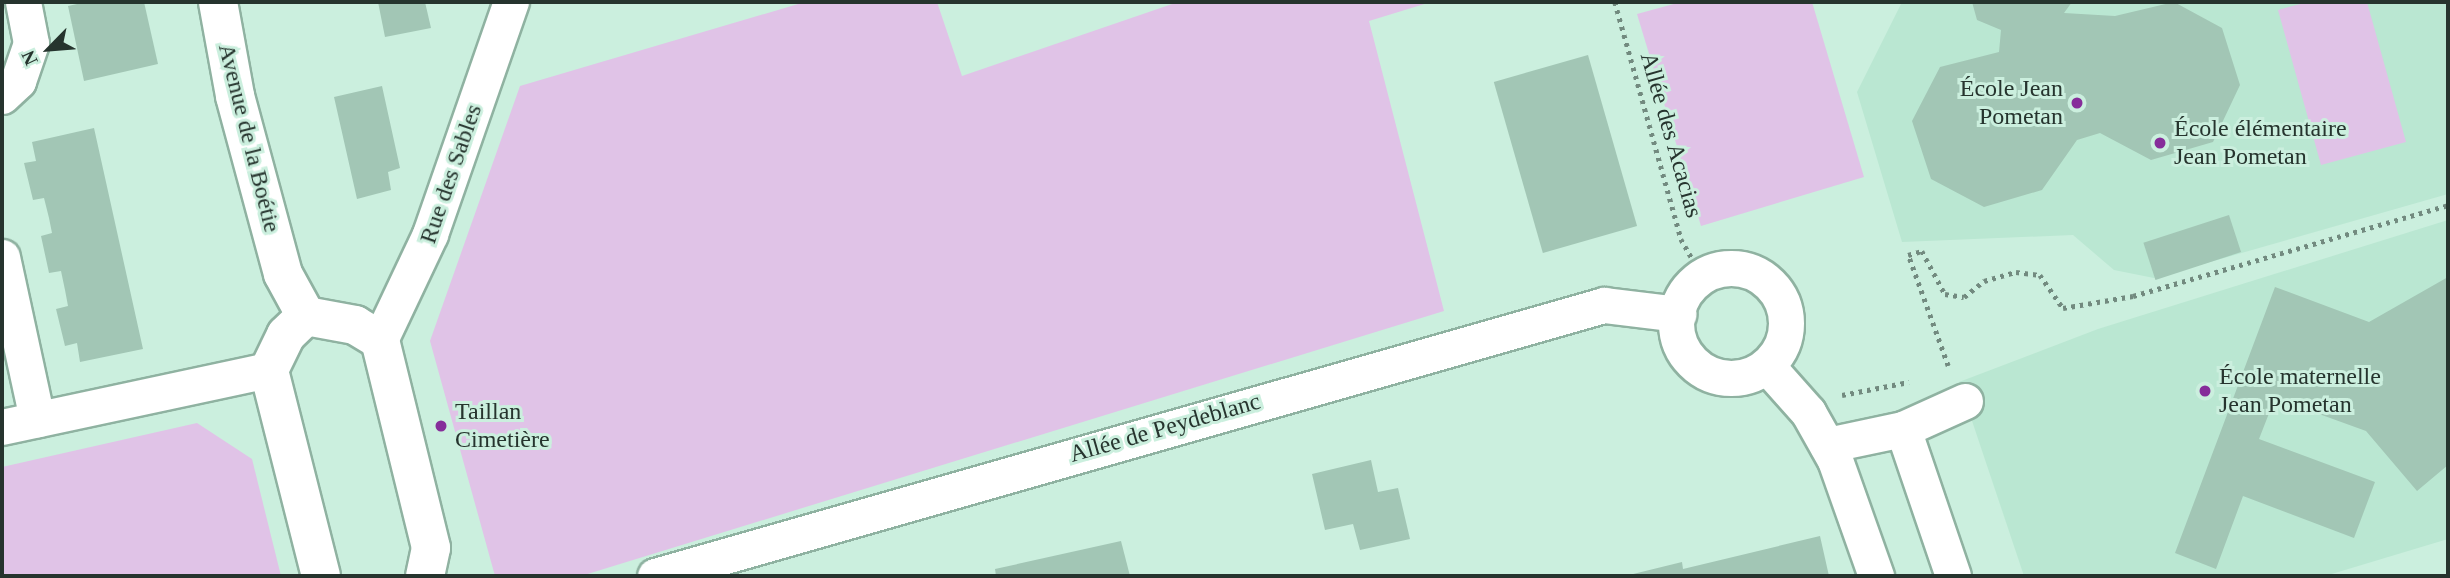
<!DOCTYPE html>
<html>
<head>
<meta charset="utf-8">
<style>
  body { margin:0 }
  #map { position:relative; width:2450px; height:578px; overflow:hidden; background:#cbefde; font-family:"Times New Roman",serif }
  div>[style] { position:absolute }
  .built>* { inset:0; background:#bae7d2 }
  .green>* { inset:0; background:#e0c3e7 }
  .building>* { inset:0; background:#a2c6b5; transform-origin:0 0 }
  .path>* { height:4.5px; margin-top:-2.25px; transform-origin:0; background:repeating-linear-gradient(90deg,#728a7f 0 3.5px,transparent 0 8.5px) }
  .roads { filter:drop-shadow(2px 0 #8fb2a1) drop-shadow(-2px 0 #8fb2a1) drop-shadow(0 2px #8fb2a1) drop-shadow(0 -2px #8fb2a1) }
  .street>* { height:35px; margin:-17.5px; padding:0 17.5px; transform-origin:17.5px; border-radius:17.5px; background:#fff }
  .street>.ring { margin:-17.5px; padding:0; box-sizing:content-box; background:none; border:35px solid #fff; border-radius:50% }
  .secondary>* { height:38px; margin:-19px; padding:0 19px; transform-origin:19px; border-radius:19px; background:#fff }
  .dots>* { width:19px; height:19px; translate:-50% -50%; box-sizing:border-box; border:4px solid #cbefde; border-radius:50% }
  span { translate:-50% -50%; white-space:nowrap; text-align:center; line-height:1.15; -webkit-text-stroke:6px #cbefde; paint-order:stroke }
  .poi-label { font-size:24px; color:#26342e }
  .right { translate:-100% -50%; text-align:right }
  .left { translate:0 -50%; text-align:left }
  .street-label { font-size:24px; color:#26342e }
  .frame { position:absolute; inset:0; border:4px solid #26342e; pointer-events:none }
  .north { position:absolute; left:14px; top:14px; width:70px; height:70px; -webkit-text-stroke:5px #cbefde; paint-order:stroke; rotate:245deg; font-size:19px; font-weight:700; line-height:28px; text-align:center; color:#26342e }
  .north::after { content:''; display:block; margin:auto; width:24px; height:32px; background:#26342e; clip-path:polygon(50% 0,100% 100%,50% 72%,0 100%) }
</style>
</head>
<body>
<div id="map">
  <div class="built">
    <div style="clip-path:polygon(1902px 2px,2448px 2px,2448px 194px,2154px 278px,2114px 270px,2073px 235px,1902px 242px,1857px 92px)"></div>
    <div style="clip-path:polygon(2448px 220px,2448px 539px,2325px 576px,2024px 576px,1959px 382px,2098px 329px)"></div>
  </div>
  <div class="green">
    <div style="clip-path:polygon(805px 2px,937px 2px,962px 76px,1178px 2px,1431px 2px,1369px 21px,1444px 311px,581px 576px,495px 576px,430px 341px,520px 86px)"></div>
    <div style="clip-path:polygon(1681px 2px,1812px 2px,1864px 177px,1701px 226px,1637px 14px)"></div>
    <div style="clip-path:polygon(2308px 2px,2367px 2px,2406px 142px,2321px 165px,2278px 10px)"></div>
    <div style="clip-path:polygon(197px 423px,252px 459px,281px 576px,2px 576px,2px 467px)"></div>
  </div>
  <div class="building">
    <div style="clip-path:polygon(86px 2px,144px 2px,158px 64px,84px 81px,68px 6px)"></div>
    <div style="clip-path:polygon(378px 2px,425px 2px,431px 28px,385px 37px)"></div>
    <div style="clip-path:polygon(1972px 2px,2072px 2px,2064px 13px,2115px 16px,2174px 2px,2222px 28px,2240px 85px,2213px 142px,2151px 160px,2100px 133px,2077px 140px,2042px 190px,1984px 207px,1931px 179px,1912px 121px,1940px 67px,1999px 52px,2001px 30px,1977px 20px)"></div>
    <div style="left:1588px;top:55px;width:178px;height:98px;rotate:74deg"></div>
    <div style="clip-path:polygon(382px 86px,400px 168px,388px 172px,391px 190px,357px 199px,334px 97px)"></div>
    <div style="clip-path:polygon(94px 128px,143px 349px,80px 362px,77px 343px,65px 346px,56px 309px,68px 306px,65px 290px,61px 271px,49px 273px,41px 236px,52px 233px,49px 218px,44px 198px,33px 200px,24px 163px,36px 161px,32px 142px)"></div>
    <div style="left:2229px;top:215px;width:39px;height:90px;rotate:72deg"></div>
    <div style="clip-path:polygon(2448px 277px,2448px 465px,2417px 491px,2366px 431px,2275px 398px,2259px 439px,2375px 482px,2354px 538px,2243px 496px,2216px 569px,2175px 553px,2275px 287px,2369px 322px)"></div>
    <div style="clip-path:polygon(1371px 460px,1378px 492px,1398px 488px,1410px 539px,1360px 550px,1353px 524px,1325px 530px,1312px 474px)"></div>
    <div style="clip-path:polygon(1820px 536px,1829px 576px,1625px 576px,1682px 562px,1683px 569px)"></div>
    <div style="clip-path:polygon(1121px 541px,1130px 576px,996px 576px,995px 569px)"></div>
  </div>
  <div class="path">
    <div style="left:1615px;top:2px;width:246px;rotate:74.4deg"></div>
    <div style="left:1681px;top:239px;width:40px;rotate:60.3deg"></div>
    <div style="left:1948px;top:366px;width:118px;rotate:-109.8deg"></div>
    <div style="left:1908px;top:255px;width:15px;rotate:-16deg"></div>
    <div style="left:1922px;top:251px;width:49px;rotate:61.9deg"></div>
    <div style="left:1945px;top:294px;width:19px;rotate:9deg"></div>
    <div style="left:1964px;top:297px;width:26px;rotate:-39deg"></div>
    <div style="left:1984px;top:281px;width:33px;rotate:-16deg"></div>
    <div style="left:2016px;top:272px;width:24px;rotate:7deg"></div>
    <div style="left:2040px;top:275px;width:40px;rotate:55.1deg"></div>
    <div style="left:2063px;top:308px;width:71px;rotate:-9.7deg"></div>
    <div style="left:2133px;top:296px;width:328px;rotate:-16.1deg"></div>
    <div style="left:1842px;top:395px;width:68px;rotate:-11deg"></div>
  </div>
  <div class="roads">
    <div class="street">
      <div style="left:2px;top:96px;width:22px;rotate:-43deg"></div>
      <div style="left:18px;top:81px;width:40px;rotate:-71.1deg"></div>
      <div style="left:31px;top:43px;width:42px;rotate:-101deg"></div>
      <div style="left:2px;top:257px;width:166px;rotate:77.8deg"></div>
      <div class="ring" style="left:1676px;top:268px;width:75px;height:75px"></div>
      <div style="left:380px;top:340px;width:117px;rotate:-64.7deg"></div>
      <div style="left:430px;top:234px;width:246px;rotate:-70.8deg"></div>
      <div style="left:1767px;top:366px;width:62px;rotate:48.3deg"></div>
      <div style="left:1808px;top:412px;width:55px;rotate:60.6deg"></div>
      <div style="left:1835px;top:460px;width:123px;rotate:70.5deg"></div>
      <div style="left:2px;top:427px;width:273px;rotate:-12.1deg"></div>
      <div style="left:1903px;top:429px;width:68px;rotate:-24.3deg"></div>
      <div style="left:1827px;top:445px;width:78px;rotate:-11.9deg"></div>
      <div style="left:1903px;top:429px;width:155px;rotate:71.2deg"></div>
      <div style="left:655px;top:576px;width:987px;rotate:-15.94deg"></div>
      <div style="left:1604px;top:305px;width:75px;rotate:6.9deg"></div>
    </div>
    <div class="secondary">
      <div style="left:218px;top:2px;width:96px;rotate:79.7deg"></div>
      <div style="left:235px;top:96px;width:184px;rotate:74.9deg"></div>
      <div style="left:283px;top:274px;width:48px;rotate:61.3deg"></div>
      <div style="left:321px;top:576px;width:212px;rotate:-104.2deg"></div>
      <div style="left:269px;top:370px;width:39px;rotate:-64deg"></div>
      <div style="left:286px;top:335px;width:28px;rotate:-44deg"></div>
      <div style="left:306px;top:316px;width:50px;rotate:10.4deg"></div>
      <div style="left:355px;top:325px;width:29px;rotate:31deg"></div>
      <div style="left:380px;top:340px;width:214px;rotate:76.2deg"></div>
      <div style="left:431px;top:548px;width:29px;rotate:102deg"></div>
    </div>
  </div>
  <div class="dots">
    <div style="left:2077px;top:103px;background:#862d9a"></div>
    <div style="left:2160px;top:143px;background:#862d9a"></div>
    <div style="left:2205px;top:391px;background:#862d9a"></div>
    <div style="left:441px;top:426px;background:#862d9a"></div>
  </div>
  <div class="poi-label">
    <span class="right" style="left:2063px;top:103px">École Jean<br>Pometan</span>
    <span class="left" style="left:2174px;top:143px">École élémentaire<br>Jean Pometan</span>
    <span class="left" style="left:2219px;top:391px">École maternelle<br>Jean Pometan</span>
    <span class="left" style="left:455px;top:426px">Taillan<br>Cimetière</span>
  </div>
  <div class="street-label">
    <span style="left:1671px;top:135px;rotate:74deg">Allée des Acacias</span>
    <span style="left:249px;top:138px;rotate:76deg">Avenue de la Boétie</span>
    <span style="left:451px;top:174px;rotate:-71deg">Rue des Sables</span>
    <span style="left:1165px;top:428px;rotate:-16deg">Allée de Peydeblanc</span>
  </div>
  <div class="frame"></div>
  <div class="north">N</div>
</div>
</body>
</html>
